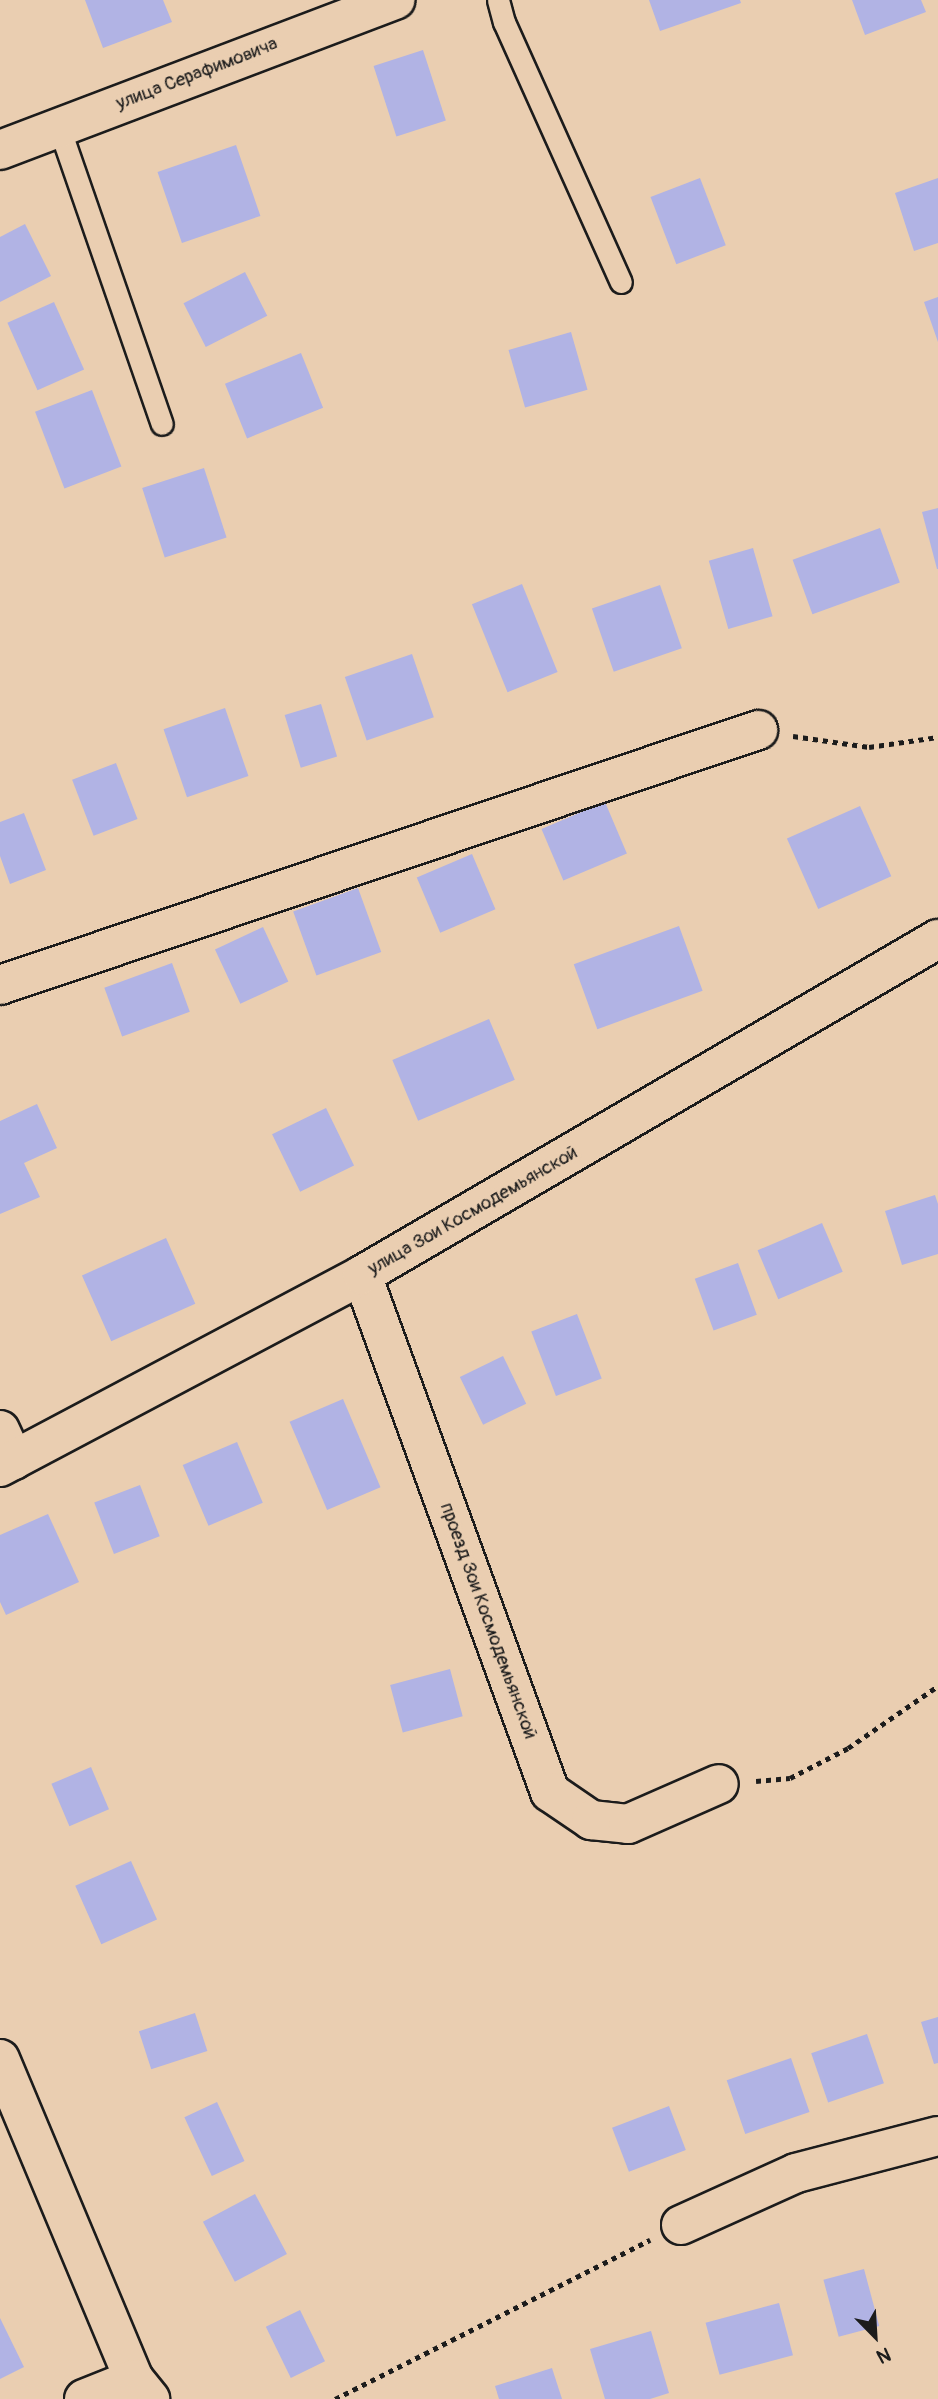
<!DOCTYPE html>
<html>
<head>
<meta charset="utf-8">
<style>
  body { margin:0 }
  #map { position:relative; width:938px; height:2399px; overflow:hidden; background:#eaceb1; font-family:Pangolin,sans-serif }
  div>[style] { position:absolute }
  .building>* { inset:0; background:#b1b3e4; transform-origin:0 0 }
  .path>* { height:4.5px; margin-top:-2.25px; transform-origin:0; background:repeating-linear-gradient(90deg,#1c1c1c 0 5px,transparent 0 10px) }
  .roads { filter:drop-shadow(2px 0 #1c1c1c) drop-shadow(-2px 0 #1c1c1c) drop-shadow(0 2px #1c1c1c) drop-shadow(0 -2px #1c1c1c) }
  .lane>* { height:21px; margin:-10.5px; padding:0 10.5px; transform-origin:10.5px; border-radius:10.5px; background:#eaceb1 }
  .street>* { height:38px; margin:-19px; padding:0 19px; transform-origin:19px; border-radius:19px; background:#eaceb1 }
  .secondary>* { height:38px; margin:-19px; padding:0 19px; transform-origin:19px; border-radius:19px; background:#eaceb1 }
  span { translate:-50% -50%; white-space:nowrap; text-align:center; line-height:1.15; -webkit-text-stroke:7px #eaceb1; paint-order:stroke }
  .street-label { font-size:19px; color:#1c1c1c }
  .north { position:absolute; left:840px; top:2301px; width:70px; height:70px; -webkit-text-stroke:5px #eaceb1; paint-order:stroke; rotate:156deg; font-size:19px; font-weight:700; line-height:28px; text-align:center; color:#1c1c1c }
  .north::after { content:''; display:block; margin:auto; width:24px; height:32px; background:#1c1c1c; clip-path:polygon(50% 0,100% 100%,50% 72%,0 100%) }
</style>
</head>
<body>
<div id="map">
  <div class="building">
    <div style="clip-path:polygon(85px 0,163px 0,172px 22px,103px 48px)"></div>
    <div style="clip-path:polygon(649px 0,740px 0,741px 3px,660px 31px)"></div>
    <div style="clip-path:polygon(852px 0,921px 0,926px 12px,865px 35px)"></div>
    <div style="left:423px;top:50px;width:74px;height:52px;rotate:72deg"></div>
    <div style="left:236px;top:145px;width:75px;height:83px;rotate:71deg"></div>
    <div style="left:700px;top:178px;width:72px;height:53px;rotate:69deg"></div>
    <div style="clip-path:polygon(938px 178px,938px 243px,914px 251px,895px 193px)"></div>
    <div style="clip-path:polygon(25px 224px,51px 276px,0 302px,0 237px)"></div>
    <div style="left:245px;top:272px;width:49px;height:69px;rotate:63deg"></div>
    <div style="clip-path:polygon(938px 297px,938px 342px,924px 302px)"></div>
    <div style="left:54px;top:302px;width:74px;height:51px;rotate:66deg"></div>
    <div style="left:571px;top:332px;width:60px;height:65px;rotate:74deg"></div>
    <div style="left:301px;top:353px;width:59px;height:82px;rotate:68deg"></div>
    <div style="left:92px;top:390px;width:82px;height:61px;rotate:69deg"></div>
    <div style="left:204px;top:468px;width:73px;height:65px;rotate:72deg"></div>
    <div style="clip-path:polygon(938px 508px,938px 569px,937px 569px,922px 512px)"></div>
    <div style="left:880px;top:528px;width:58px;height:93px;rotate:70deg"></div>
    <div style="left:753px;top:548px;width:71px;height:46px;rotate:74deg"></div>
    <div style="left:522px;top:584px;width:95px;height:54px;rotate:68deg"></div>
    <div style="left:660px;top:585px;width:67px;height:72px;rotate:71deg"></div>
    <div style="left:412px;top:654px;width:67px;height:71px;rotate:71deg"></div>
    <div style="left:321px;top:704px;width:55px;height:38px;rotate:73deg"></div>
    <div style="left:225px;top:708px;width:72px;height:65px;rotate:71deg"></div>
    <div style="left:116px;top:763px;width:60px;height:47px;rotate:69deg"></div>
    <div style="left:605px;top:802px;width:56px;height:69px;rotate:67deg"></div>
    <div style="left:860px;top:806px;width:77px;height:80px;rotate:66deg"></div>
    <div style="clip-path:polygon(24px 813px,46px 870px,10px 884px,0 856px,0 822px)"></div>
    <div style="left:472px;top:854px;width:60px;height:60px;rotate:67deg"></div>
    <div style="left:358px;top:888px;width:68px;height:69px;rotate:70deg"></div>
    <div style="left:679px;top:926px;width:69px;height:112px;rotate:70deg"></div>
    <div style="left:263px;top:927px;width:60px;height:53px;rotate:65deg"></div>
    <div style="left:172px;top:963px;width:52px;height:72px;rotate:70deg"></div>
    <div style="left:489px;top:1019px;width:66px;height:105px;rotate:67deg"></div>
    <div style="clip-path:polygon(37px 1104px,57px 1148px,24px 1163px,40px 1197px,0 1214px,0 1121px)"></div>
    <div style="left:326px;top:1108px;width:64px;height:60px;rotate:64deg"></div>
    <div style="clip-path:polygon(935px 1195px,938px 1204px,938px 1254px,902px 1265px,885px 1211px)"></div>
    <div style="left:822px;top:1223px;width:53px;height:70px;rotate:67deg"></div>
    <div style="left:166px;top:1238px;width:72px;height:92px;rotate:66deg"></div>
    <div style="left:738px;top:1263px;width:55px;height:46px;rotate:70deg"></div>
    <div style="left:577px;top:1314px;width:69px;height:49px;rotate:69deg"></div>
    <div style="left:503px;top:1356px;width:53px;height:48px;rotate:64deg"></div>
    <div style="left:343px;top:1399px;width:96px;height:58px;rotate:67deg"></div>
    <div style="left:237px;top:1442px;width:66px;height:59px;rotate:67deg"></div>
    <div style="left:140px;top:1485px;width:55px;height:49px;rotate:69deg"></div>
    <div style="clip-path:polygon(48px 1514px,79px 1582px,6px 1615px,0 1602px,0 1535px)"></div>
    <div style="left:450px;top:1669px;width:49px;height:62px;rotate:75deg"></div>
    <div style="left:91px;top:1767px;width:46px;height:43px;rotate:67deg"></div>
    <div style="left:131px;top:1861px;width:64px;height:61px;rotate:66deg"></div>
    <div style="left:195px;top:2013px;width:40px;height:59px;rotate:72deg"></div>
    <div style="clip-path:polygon(938px 2017px,938px 2063px,934px 2064px,921px 2022px)"></div>
    <div style="left:867px;top:2034px;width:52px;height:59px;rotate:71deg"></div>
    <div style="left:791px;top:2058px;width:57px;height:68px;rotate:71deg"></div>
    <div style="left:217px;top:2102px;width:65px;height:36px;rotate:65deg"></div>
    <div style="left:669px;top:2106px;width:47px;height:61px;rotate:69deg"></div>
    <div style="left:255px;top:2194px;width:68px;height:59px;rotate:62deg"></div>
    <div style="left:864px;top:2269px;width:59px;height:42px;rotate:75deg"></div>
    <div style="left:779px;top:2303px;width:54px;height:76px;rotate:75deg"></div>
    <div style="left:300px;top:2310px;width:57px;height:38px;rotate:64deg"></div>
    <div style="clip-path:polygon(0 2318px,24px 2367px,0 2379px)"></div>
    <div style="clip-path:polygon(651px 2331px,669px 2393px,650px 2399px,605px 2399px,590px 2349px)"></div>
    <div style="clip-path:polygon(552px 2368px,562px 2399px,499px 2399px,495px 2386px)"></div>
  </div>
  <div class="path">
    <div style="left:793px;top:736px;width:77px;rotate:8.2deg"></div>
    <div style="left:869px;top:747px;width:70px;rotate:-8.2deg"></div>
    <div style="left:756px;top:1781px;width:34px;rotate:-5deg"></div>
    <div style="left:790px;top:1778px;width:65px;rotate:-27.3deg"></div>
    <div style="left:848px;top:1748px;width:109px;rotate:-34.6deg"></div>
    <div style="left:335px;top:2399px;width:353px;rotate:-26.8deg"></div>
  </div>
  <div class="roads">
    <div class="lane">
      <div style="left:498px;top:0;width:23px;rotate:75deg"></div>
      <div style="left:504px;top:22px;width:285px;rotate:65.8deg"></div>
      <div style="left:59px;top:127px;width:314px;rotate:70.9deg"></div>
    </div>
    <div class="street">
      <div style="left:0;top:150px;width:423px;rotate:-20.8deg"></div>
      <div style="left:0;top:985px;width:800px;rotate:-18.59deg"></div>
      <div style="left:362px;top:1275px;width:550px;rotate:70.02deg"></div>
      <div style="left:550px;top:1792px;width:50px;rotate:34.3deg"></div>
      <div style="left:591px;top:1820px;width:37px;rotate:6deg"></div>
      <div style="left:628px;top:1824px;width:99px;rotate:-23.7deg"></div>
      <div style="left:0;top:1430px;width:33px;rotate:65deg"></div>
      <div style="left:0;top:2059px;width:347px;rotate:67.3deg"></div>
      <div style="left:134px;top:2379px;width:26px;rotate:51deg"></div>
      <div style="left:681px;top:2225px;width:126px;rotate:-24.3deg"></div>
      <div style="left:796px;top:2173px;width:147px;rotate:-14.6deg"></div>
      <div style="left:84px;top:2399px;width:54px;rotate:-21.8deg"></div>
    </div>
    <div class="secondary">
      <div style="left:0;top:1467px;width:410px;rotate:-27.9deg"></div>
      <div style="left:362px;top:1275px;width:667px;rotate:-30.26deg"></div>
    </div>
  </div>
  <div class="street-label">
    <span style="left:197px;top:74px;rotate:-21deg">улица Серафимовича</span>
    <span style="left:473px;top:1211px;rotate:-30deg">улица Зои Космодемьянской</span>
    <span style="left:488px;top:1621px;rotate:70deg">проезд Зои Космодемьянской</span>
  </div>
  <div class="north">N</div>
</div>
</body>
</html>
